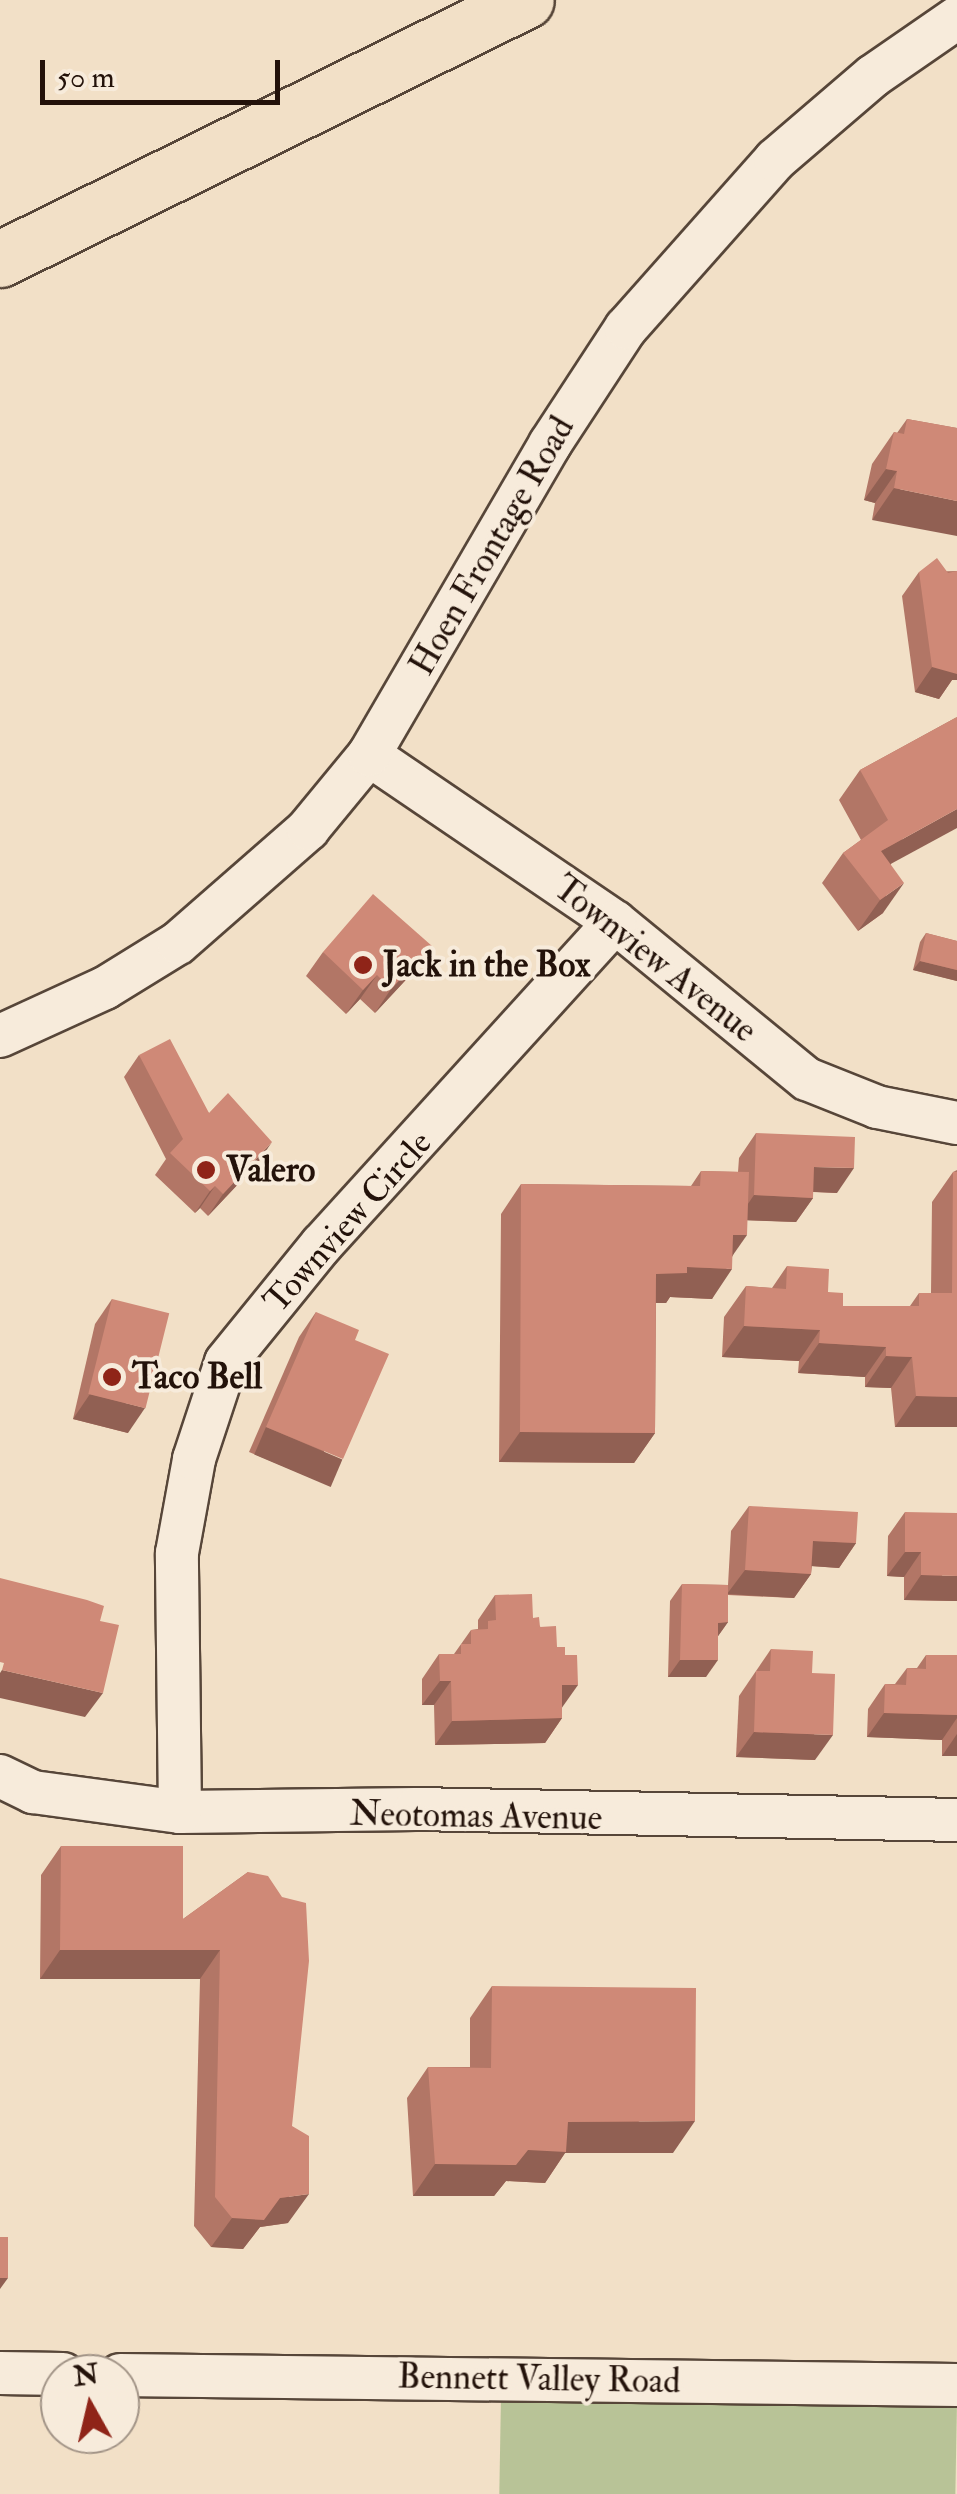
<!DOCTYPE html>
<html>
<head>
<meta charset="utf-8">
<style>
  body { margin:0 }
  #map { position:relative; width:957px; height:2494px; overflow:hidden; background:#f2e0c7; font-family:"IM FELL Double Pica",serif }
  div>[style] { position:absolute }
  .green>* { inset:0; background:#b8c397; transform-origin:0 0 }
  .roads { filter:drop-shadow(2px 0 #574639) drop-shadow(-2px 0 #574639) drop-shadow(0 2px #574639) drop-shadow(0 -2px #574639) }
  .minor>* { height:42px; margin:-21px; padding:0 21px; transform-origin:21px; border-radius:21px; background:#f7ebdb }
  .highway>* { height:55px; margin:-27.5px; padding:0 27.5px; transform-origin:27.5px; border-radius:27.5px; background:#f2e0c7 }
  .wall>* { inset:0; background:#b27666 }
  .shaded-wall>* { inset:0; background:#916053; transform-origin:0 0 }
  .building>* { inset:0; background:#cf8977; transform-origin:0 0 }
  .dots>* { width:28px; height:28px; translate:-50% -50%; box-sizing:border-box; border:5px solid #f7ebdb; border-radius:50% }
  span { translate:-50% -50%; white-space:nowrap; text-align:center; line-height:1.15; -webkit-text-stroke:8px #f7ebdb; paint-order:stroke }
  .street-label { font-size:35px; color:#23120a }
  .poi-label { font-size:35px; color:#23120a; font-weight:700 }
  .left { translate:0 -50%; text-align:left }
  .north { position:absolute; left:40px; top:2354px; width:100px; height:100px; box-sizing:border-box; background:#f7ebdb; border:2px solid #a29487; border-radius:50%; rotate:352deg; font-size:28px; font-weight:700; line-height:40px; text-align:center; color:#23120a }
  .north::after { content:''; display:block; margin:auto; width:35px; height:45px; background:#8f2418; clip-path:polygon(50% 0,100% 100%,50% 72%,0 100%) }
  .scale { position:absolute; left:40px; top:60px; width:240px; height:45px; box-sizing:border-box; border:5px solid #23120a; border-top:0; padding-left:12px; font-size:30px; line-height:35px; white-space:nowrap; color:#23120a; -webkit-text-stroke:8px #f7ebdb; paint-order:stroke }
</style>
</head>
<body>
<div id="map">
  <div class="green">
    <div style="left:501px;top:2396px;width:456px;height:98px;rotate:1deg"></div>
  </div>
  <div class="roads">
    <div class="minor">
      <div style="left:369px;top:755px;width:297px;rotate:34.2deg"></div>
      <div style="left:615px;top:922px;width:248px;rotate:39.3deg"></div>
      <div style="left:807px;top:1079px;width:75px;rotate:21.8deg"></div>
      <div style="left:877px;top:1107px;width:82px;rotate:11.3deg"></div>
      <div style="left:0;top:1036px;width:115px;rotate:-24.6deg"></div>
      <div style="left:105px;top:988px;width:86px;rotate:-31.7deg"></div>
      <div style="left:178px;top:943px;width:173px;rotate:-41.2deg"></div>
      <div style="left:308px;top:829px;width:96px;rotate:-50.5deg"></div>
      <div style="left:369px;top:755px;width:360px;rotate:-59.8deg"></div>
      <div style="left:550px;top:444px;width:139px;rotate:-56.8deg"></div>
      <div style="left:626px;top:328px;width:225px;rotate:-48.4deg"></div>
      <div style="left:775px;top:160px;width:129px;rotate:-40.6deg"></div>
      <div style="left:873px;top:76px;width:102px;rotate:-34.6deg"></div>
      <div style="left:0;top:1776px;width:37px;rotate:26deg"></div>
      <div style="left:33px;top:1792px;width:148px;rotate:7.7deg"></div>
      <div style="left:180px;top:1812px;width:236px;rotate:-0.7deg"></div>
      <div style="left:416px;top:1809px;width:541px;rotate:1.16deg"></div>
      <div style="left:180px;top:1812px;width:259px;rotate:-90.7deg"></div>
      <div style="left:177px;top:1553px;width:96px;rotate:-79.7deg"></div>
      <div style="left:194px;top:1459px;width:102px;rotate:-71.7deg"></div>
      <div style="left:226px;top:1362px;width:152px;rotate:-50.9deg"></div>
      <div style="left:322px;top:1244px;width:435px;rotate:-47.7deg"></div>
      <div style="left:0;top:2373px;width:63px;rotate:0.9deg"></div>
      <div style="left:120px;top:2375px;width:837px;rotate:0.68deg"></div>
    </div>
    <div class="highway">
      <div style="left:0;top:259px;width:586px;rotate:-26.22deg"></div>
    </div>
  </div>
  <div class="wall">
    <div style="clip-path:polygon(907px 419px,957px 428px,872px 520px,875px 503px,864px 500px,872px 464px,894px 432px,897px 433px)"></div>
    <div style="clip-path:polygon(957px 571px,957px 680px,952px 680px,939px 699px,915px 692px,902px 596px,919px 572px)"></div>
    <div style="clip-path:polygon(957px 717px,891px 864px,883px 913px,858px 931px,822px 883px,843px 853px,861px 840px,839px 800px,860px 770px)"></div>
    <div style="clip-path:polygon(926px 933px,957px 941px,957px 981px,913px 970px,920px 942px)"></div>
    <div style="clip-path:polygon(323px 952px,415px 970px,375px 1013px,360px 999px,346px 1014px,306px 976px)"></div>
    <div style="clip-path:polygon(139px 1055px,209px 1113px,257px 1164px,208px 1216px,200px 1208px,195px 1213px,155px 1175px,166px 1159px,124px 1077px)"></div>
    <div style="clip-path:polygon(756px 1133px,837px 1193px,813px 1192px,813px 1198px,796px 1222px,747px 1220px,733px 1255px,712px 1299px,670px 1297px,666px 1303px,656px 1303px,655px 1433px,634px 1463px,499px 1462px,501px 1214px,521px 1184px,691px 1186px,701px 1171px,738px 1172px,739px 1158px)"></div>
    <div style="clip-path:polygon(957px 1170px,957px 1427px,895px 1427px,891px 1388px,865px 1387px,865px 1377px,798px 1373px,799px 1361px,722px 1357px,724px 1317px,746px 1286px,772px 1288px,787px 1266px,828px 1292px,843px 1306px,910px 1306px,919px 1293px,931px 1293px,932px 1202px,953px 1172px)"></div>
    <div style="clip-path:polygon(112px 1299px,128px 1433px,73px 1419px,95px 1324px)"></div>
    <div style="clip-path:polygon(316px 1312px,326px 1484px,249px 1452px,299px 1337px)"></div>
    <div style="clip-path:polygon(749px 1506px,856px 1543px,839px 1568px,812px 1566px,811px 1574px,794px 1598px,728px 1595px,728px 1622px,718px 1636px,706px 1677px,668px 1677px,670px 1601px,682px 1584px,728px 1585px,731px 1531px)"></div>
    <div style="clip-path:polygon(905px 1512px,957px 1601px,904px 1600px,904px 1577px,887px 1576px,888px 1536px)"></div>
    <div style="clip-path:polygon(495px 1595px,533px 1618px,557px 1647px,562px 1718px,545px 1743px,435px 1745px,434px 1705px,422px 1705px,422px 1679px,439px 1654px,454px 1654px,471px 1630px,478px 1629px,478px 1620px)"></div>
    <div style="clip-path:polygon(771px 1649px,812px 1673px,815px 1760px,736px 1757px,739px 1696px)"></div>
    <div style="clip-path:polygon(926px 1655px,957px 1655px,957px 1756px,942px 1756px,942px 1740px,867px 1737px,868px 1709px,885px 1684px,895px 1684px,907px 1668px,917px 1668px)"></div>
    <div style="clip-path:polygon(61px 1846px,183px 1919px,248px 1872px,292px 2126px,288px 2223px,260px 2227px,243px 2249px,211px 2247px,194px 2226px,200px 1979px,40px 1979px,41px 1875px)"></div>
    <div style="clip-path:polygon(492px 1986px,673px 2153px,565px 2153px,545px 2183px,506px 2181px,494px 2196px,413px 2196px,407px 2098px,428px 2067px,470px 2067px,470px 2018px)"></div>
  </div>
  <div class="shaded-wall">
    <div style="clip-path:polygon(886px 469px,897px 471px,875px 503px,864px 500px)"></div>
    <div style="clip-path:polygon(894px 488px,957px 501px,957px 536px,872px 520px)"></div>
    <div style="clip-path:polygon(957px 663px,957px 680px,952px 680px,939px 699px,915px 692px,932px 667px)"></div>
    <div style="clip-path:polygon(957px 809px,957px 828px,863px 879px,881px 851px)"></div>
    <div style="clip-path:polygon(904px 883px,883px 913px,858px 931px,880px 900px)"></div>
    <div style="clip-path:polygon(432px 946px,415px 970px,375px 1013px,391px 989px)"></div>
    <div style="clip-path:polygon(920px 961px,957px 970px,957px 981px,913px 970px)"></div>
    <div style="clip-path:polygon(377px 975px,360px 999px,346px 1014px,363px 990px)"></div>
    <div style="clip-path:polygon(272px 1142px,257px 1164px,208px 1216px,223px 1194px)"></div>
    <div style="clip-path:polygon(814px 1167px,854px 1168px,837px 1193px,797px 1191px)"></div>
    <div style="clip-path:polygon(215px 1186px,200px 1208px,195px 1213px,210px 1191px)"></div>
    <div style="clip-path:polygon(754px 1195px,813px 1198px,796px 1222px,737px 1220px)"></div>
    <div style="clip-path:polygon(733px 1235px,747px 1235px,726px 1265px)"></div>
    <div style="clip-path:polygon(687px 1267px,732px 1269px,712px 1299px,670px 1297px,666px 1303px,635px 1303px,656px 1274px)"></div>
    <div style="clip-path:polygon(744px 1326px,820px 1330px,799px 1361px,722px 1357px)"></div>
    <div style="clip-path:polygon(819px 1343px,886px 1347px,865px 1377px,798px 1373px)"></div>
    <div style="clip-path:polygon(886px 1356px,912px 1357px,891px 1388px,865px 1387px)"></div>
    <div style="clip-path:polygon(90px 1394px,145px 1408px,128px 1433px,73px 1419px)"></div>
    <div style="clip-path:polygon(916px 1396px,957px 1397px,957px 1427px,895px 1427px)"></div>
    <div style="left:266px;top:1427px;width:83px;height:30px;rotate:23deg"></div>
    <div style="clip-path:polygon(520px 1432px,655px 1433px,634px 1463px,499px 1462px)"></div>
    <div style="clip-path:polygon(813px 1541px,856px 1543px,839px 1568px,796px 1565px)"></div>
    <div style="clip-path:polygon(905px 1552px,921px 1552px,904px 1577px,887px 1576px)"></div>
    <div style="clip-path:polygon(745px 1570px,811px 1574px,794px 1598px,727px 1594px)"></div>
    <div style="clip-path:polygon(921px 1575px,957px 1576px,957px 1601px,904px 1600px)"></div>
    <div style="clip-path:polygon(728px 1622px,716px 1639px,718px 1623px)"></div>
    <div style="clip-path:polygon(680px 1660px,718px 1660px,706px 1677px,668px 1677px)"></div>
    <div style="clip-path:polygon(2px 1670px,103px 1693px,85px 1717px,0 1698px,0 1673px)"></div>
    <div style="clip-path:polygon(440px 1681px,451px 1681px,434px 1705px,422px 1705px)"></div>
    <div style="clip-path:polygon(562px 1685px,578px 1685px,561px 1709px)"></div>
    <div style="clip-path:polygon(884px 1713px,957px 1715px,957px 1718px,942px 1740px,867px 1737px)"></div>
    <div style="clip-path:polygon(562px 1718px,545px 1743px,435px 1745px,452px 1721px)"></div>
    <div style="clip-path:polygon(754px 1732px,833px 1735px,815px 1760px,736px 1757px)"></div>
    <div style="clip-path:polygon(957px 1734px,957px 1756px,942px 1756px)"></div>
    <div style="clip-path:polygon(60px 1950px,220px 1950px,200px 1979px,40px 1979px)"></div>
    <div style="clip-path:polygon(695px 2121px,673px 2153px,565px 2153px,545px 2183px,506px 2181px,494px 2196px,413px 2196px,435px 2164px,528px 2150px,568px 2122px)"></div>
    <div style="clip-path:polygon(309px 2194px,288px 2223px,260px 2227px,243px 2249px,211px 2247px,232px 2218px,280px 2198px)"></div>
    <div style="clip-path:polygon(0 2278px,8px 2278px,0 2289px)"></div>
  </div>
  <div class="building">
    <div style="clip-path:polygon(907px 419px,957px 428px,957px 501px,894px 488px,897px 471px,886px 469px,894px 432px,904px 434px)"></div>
    <div style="clip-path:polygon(937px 558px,948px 573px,957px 571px,957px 674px,932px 667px,919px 572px)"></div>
    <div style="clip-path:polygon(957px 717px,957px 809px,881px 851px,904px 883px,880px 900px,843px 853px,888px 820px,860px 770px)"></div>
    <div style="clip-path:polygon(373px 894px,432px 946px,391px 989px,377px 975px,363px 990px,323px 952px)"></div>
    <div style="clip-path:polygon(926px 933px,957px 941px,957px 970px,920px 961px)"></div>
    <div style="clip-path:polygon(170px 1039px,209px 1113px,228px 1093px,272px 1142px,223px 1194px,215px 1186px,210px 1191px,170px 1153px,183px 1139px,139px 1055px)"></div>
    <div style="clip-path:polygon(756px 1133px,855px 1137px,854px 1168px,814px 1167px,813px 1198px,754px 1195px)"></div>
    <div style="clip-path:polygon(701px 1171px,749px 1172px,747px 1235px,733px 1235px,732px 1269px,687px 1267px,687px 1273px,656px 1274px,655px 1433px,520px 1432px,521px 1184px,700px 1186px)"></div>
    <div style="clip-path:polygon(953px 1172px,957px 1172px,957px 1397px,916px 1396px,912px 1357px,886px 1356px,886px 1347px,819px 1343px,820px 1330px,744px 1326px,746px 1286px,786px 1289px,787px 1266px,829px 1269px,828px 1292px,843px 1293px,843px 1306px,919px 1306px,919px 1293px,952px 1293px)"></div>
    <div style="left:112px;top:1299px;width:59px;height:98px;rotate:14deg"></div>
    <div style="clip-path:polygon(316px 1312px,359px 1330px,355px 1340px,389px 1354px,343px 1459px,266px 1427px)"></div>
    <div style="clip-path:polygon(749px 1506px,858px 1512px,856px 1543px,813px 1541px,811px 1574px,745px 1570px)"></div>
    <div style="clip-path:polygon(905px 1512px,957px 1513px,957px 1576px,921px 1575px,921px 1552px,905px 1552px)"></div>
    <div style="clip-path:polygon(0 1578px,87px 1600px,104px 1606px,100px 1621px,119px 1625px,103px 1693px,2px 1670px,4px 1663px,0 1662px)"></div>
    <div style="clip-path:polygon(682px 1584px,728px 1585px,728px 1622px,718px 1623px,718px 1660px,680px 1660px)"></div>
    <div style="clip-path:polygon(532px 1594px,533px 1618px,539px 1617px,540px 1627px,556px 1626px,557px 1647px,565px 1647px,565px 1655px,577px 1655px,578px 1685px,562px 1685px,562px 1718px,452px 1721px,451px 1681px,440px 1681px,439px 1654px,461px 1654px,461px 1644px,471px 1644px,471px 1630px,488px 1629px,488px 1621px,496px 1620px,495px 1595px)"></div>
    <div style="clip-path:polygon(771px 1649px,813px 1651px,812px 1673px,835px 1674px,833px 1735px,754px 1732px,756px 1671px,770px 1671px)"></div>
    <div style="clip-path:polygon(926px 1655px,957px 1655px,957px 1715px,884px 1713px,885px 1684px,906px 1685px,907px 1668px,926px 1669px)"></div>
    <div style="clip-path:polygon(61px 1846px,183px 1846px,183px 1919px,248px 1872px,268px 1876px,282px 1897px,306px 1903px,309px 1961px,292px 2126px,309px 2136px,309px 2194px,280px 2198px,264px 2220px,232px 2218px,215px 2197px,220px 1950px,60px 1950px)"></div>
    <div style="clip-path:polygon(492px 1986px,696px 1988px,695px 2121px,568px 2122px,566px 2152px,528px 2150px,516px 2165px,435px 2164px,428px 2067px,491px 2068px)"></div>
    <div style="left:0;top:2237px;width:8px;height:41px"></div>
  </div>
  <div class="dots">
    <div style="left:363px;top:965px;background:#8f2418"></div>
    <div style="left:206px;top:1170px;background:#8f2418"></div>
    <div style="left:112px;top:1377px;background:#8f2418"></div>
  </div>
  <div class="street-label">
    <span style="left:492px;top:546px;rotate:-60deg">Hoen Frontage Road</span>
    <span style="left:655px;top:959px;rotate:38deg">Townview Avenue</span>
    <span style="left:348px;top:1222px;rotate:-48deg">Townview Circle</span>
    <span style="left:476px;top:1816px;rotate:1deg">Neotomas Avenue</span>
    <span style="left:539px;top:2379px;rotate:1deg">Bennett Valley Road</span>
  </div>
  <div class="poi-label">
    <span class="left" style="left:383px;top:965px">Jack in the Box</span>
    <span class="left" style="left:226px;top:1170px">Valero</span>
    <span class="left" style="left:132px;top:1377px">Taco Bell</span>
  </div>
  <div class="north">N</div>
  <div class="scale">50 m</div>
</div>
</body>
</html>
